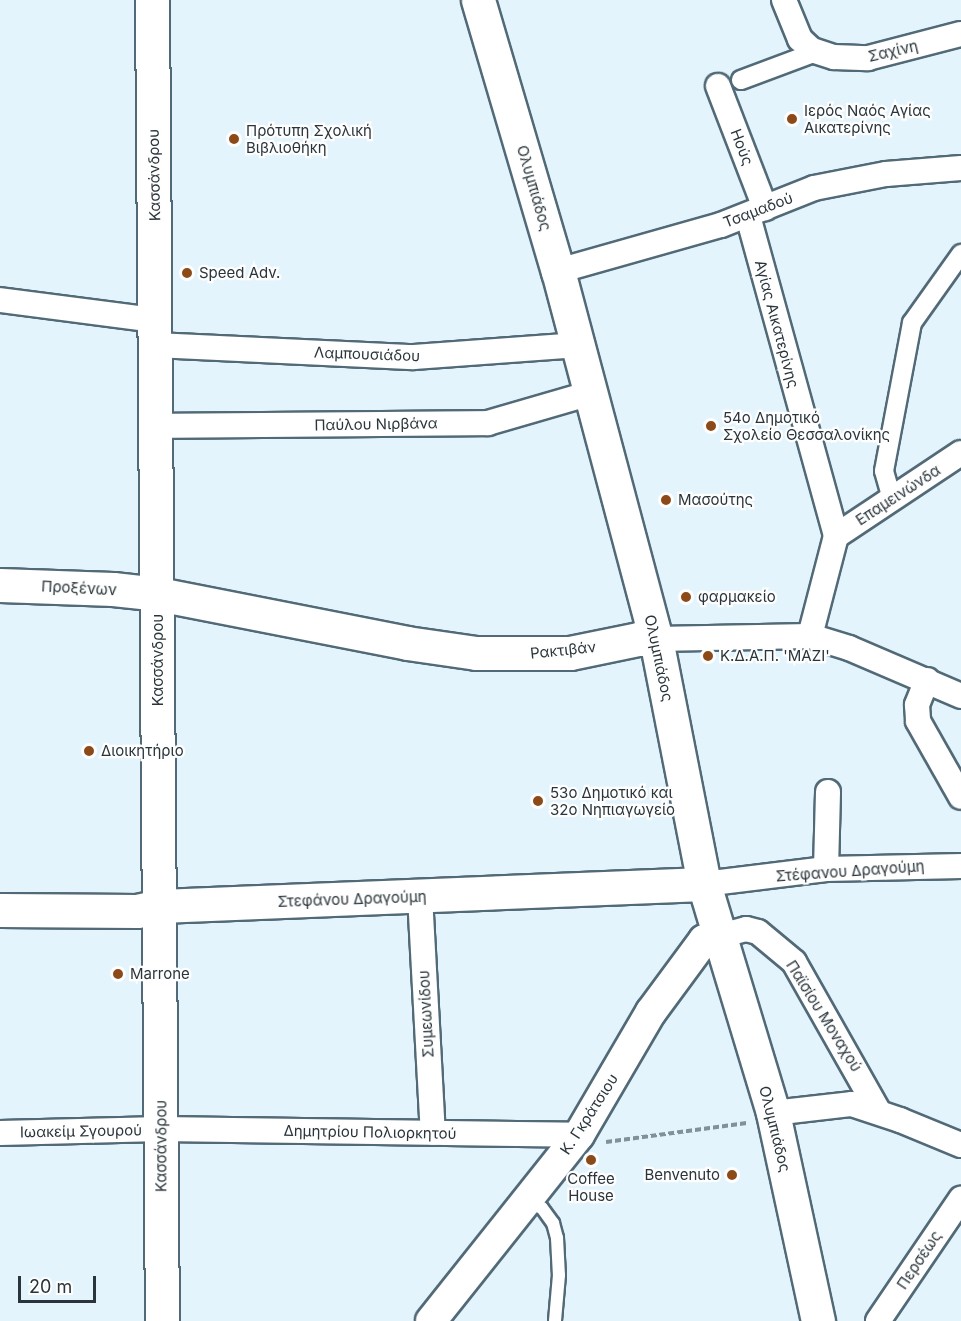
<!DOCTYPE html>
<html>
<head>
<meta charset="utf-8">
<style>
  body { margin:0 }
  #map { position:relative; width:961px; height:1321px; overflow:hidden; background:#e3f4fd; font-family:Inter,sans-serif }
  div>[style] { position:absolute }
  .path>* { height:4px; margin-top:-2px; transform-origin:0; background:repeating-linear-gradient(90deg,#829097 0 6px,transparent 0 9px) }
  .roads { filter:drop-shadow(2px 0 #526a77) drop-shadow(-2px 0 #526a77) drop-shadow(0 2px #526a77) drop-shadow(0 -2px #526a77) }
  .service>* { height:12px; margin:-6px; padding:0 6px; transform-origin:6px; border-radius:6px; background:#fff }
  .pedestrian>* { height:18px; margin:-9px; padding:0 9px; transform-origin:9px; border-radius:9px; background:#fff }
  .minor>* { height:24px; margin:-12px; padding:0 12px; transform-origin:12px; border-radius:12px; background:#fff }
  .tertiary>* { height:30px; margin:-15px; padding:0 15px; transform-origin:15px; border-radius:15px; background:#fff }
  .secondary>* { height:33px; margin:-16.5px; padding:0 16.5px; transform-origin:16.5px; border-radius:16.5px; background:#fff }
  .dots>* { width:16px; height:16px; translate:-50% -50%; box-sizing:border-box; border:3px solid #fefefe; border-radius:50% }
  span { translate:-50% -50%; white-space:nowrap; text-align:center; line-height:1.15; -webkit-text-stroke:4.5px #fefefe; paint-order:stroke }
  .street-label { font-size:15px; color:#2a353b }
  .poi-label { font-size:15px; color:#2a353b }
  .left { translate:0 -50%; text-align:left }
  .right { translate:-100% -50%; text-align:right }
  .scale { position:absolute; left:18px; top:1276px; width:78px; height:27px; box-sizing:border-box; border:3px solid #2a353b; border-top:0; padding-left:8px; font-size:18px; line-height:21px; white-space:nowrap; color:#2a353b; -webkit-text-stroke:4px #fefefe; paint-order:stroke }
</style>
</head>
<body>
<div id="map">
  <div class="path">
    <div style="left:606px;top:1142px;width:142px;rotate:-7.7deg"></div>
  </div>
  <div class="roads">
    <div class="service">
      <div style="left:527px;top:1202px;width:16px;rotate:22deg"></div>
      <div style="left:542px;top:1208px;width:19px;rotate:54deg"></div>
      <div style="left:553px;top:1223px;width:16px;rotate:75deg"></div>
      <div style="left:557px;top:1238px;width:37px;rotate:87deg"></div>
      <div style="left:559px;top:1275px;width:46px;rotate:95deg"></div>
    </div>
    <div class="pedestrian">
      <div style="left:741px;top:80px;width:80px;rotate:-20.5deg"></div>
      <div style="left:892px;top:499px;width:29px;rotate:-106deg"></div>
      <div style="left:884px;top:471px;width:151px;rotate:-79.3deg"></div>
      <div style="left:912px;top:323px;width:85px;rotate:-54.6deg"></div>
    </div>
    <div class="minor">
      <div style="left:784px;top:0;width:42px;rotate:67.7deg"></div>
      <div style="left:800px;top:39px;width:16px;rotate:43deg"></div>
      <div style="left:812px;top:50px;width:23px;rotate:18deg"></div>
      <div style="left:834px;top:57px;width:34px;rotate:2deg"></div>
      <div style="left:868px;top:58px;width:96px;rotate:-14.5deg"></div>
      <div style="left:718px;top:86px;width:131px;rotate:68.9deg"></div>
      <div style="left:748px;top:216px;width:332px;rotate:74.6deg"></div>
      <div style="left:836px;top:536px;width:103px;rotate:104.6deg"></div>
      <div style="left:558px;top:271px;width:169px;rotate:-15.8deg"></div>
      <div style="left:721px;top:225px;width:100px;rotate:-21.7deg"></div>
      <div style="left:814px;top:188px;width:73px;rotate:-11deg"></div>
      <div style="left:886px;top:174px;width:75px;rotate:-4.6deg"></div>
      <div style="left:0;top:300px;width:156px;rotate:7.4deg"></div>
      <div style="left:155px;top:345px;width:259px;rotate:2.7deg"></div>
      <div style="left:414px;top:357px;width:165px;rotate:-4.2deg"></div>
      <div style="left:156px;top:426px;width:332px;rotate:-0.5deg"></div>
      <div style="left:488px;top:423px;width:107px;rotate:-16.2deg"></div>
      <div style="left:836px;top:536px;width:150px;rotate:-33.6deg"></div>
      <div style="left:656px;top:639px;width:154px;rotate:-1.1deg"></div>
      <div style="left:810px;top:636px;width:41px;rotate:17.1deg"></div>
      <div style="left:849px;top:648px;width:122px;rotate:23.2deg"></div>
      <div style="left:927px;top:680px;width:27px;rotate:112deg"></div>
      <div style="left:917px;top:705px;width:16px;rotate:86deg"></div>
      <div style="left:918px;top:721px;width:87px;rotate:60.5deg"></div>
      <div style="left:826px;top:869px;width:77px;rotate:-88.5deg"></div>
      <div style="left:704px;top:884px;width:123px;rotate:-7deg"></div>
      <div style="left:826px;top:869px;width:135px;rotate:-1.3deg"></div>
      <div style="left:420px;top:896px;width:237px;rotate:86.9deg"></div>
      <div style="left:720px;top:936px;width:27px;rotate:-15deg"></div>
      <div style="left:746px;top:929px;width:12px;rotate:14deg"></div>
      <div style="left:758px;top:932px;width:47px;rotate:39.8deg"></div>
      <div style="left:794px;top:962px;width:172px;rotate:60.5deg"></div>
      <div style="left:773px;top:1113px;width:80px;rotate:-6.5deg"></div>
      <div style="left:852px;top:1104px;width:51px;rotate:18.4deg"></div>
      <div style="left:900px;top:1120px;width:66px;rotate:22.3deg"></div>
      <div style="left:0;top:1133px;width:161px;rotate:-1.4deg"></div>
      <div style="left:161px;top:1129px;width:418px;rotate:0.8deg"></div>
      <div style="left:878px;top:1321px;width:148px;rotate:-55.8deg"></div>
    </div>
    <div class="tertiary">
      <div style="left:431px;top:1321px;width:238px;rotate:-51.5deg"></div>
      <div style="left:579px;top:1135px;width:143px;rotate:-59.7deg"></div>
      <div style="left:651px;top:1012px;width:89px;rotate:-53.6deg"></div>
      <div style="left:704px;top:940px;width:16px;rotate:-14deg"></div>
    </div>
    <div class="secondary">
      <div style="left:152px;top:0;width:1321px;rotate:89.57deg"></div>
      <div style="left:478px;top:0;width:283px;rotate:73.6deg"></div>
      <div style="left:558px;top:271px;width:381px;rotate:75.1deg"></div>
      <div style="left:656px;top:639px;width:250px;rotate:78.9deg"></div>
      <div style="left:704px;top:884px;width:239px;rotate:73.2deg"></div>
      <div style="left:773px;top:1113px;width:213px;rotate:77.8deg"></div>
      <div style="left:0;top:585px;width:113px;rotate:2deg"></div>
      <div style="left:113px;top:589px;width:45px;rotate:6.3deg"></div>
      <div style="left:158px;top:594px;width:254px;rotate:11.1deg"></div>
      <div style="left:407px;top:643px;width:70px;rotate:8.2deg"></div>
      <div style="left:476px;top:653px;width:94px"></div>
      <div style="left:570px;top:653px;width:69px;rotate:-11.6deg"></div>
      <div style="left:638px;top:639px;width:18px"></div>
      <div style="left:0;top:910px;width:137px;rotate:0.4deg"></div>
      <div style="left:137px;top:911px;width:24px;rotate:-12deg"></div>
      <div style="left:160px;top:906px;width:544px;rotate:-2.32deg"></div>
    </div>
  </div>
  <div class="dots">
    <div style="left:792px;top:119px;background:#8c4a19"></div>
    <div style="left:234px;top:139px;background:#8c4a19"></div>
    <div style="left:187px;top:273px;background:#8c4a19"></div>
    <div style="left:711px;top:426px;background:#8c4a19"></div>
    <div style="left:666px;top:500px;background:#8c4a19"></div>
    <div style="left:686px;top:597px;background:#8c4a19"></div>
    <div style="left:708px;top:656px;background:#8c4a19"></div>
    <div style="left:89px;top:751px;background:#8c4a19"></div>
    <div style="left:538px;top:801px;background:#8c4a19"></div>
    <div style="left:118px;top:974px;background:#8c4a19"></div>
    <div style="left:591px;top:1160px;background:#8c4a19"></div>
    <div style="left:732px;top:1175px;background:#8c4a19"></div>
  </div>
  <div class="street-label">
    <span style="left:893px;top:51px;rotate:-13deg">Σαχίνη</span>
    <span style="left:742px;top:147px;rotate:69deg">Ηούς</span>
    <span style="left:154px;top:175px;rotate:-91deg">Κασσάνδρου</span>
    <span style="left:534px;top:188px;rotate:74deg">Ολυμπιάδος</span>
    <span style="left:758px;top:210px;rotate:-21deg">Τσαμαδού</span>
    <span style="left:777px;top:324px;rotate:75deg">Αγίας Αικατερίνης</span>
    <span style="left:367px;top:354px;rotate:2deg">Λαμπουσιάδου</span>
    <span style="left:376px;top:424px;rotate:-1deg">Παύλου Νιρβάνα</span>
    <span style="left:898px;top:495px;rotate:-33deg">Επαμεινώνδα</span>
    <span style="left:79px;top:588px;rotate:3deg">Προξένων</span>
    <span style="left:563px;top:650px;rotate:-6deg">Ρακτιβάν</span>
    <span style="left:659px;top:658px;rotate:78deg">Ολυμπιάδος</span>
    <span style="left:158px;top:660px;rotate:-90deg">Κασσάνδρου</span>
    <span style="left:850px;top:871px;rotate:-4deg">Στέφανου Δραγούμη</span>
    <span style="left:352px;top:899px;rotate:-2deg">Στεφάνου Δραγούμη</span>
    <span style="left:426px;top:1014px;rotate:-93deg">Συμεωνίδου</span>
    <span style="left:824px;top:1016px;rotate:58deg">Παϊσίου Μοναχού</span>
    <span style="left:589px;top:1114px;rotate:-57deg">Κ. Γκράτσιου</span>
    <span style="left:775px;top:1129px;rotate:76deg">Ολυμπιάδος</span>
    <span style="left:81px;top:1131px;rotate:-1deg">Ιωακείμ Σγουρού</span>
    <span style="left:370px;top:1132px;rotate:1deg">Δημητρίου Πολιορκητού</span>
    <span style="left:161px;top:1146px;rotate:-90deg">Κασσάνδρου</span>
    <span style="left:919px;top:1260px;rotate:-56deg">Περσέως</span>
  </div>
  <div class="poi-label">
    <span class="left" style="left:804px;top:119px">Ιερός Ναός Αγίας<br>Αικατερίνης</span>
    <span class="left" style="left:246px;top:139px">Πρότυπη Σχολική<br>Βιβλιοθήκη</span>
    <span class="left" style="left:199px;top:273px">Speed Adv.</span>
    <span class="left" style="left:723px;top:426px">54ο Δημοτικό<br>Σχολείο Θεσσαλονίκης</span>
    <span class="left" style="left:678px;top:500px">Μασούτης</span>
    <span class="left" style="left:698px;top:597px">φαρμακείο</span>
    <span class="left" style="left:720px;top:656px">Κ.Δ.Α.Π. 'ΜΑΖΙ'</span>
    <span class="left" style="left:101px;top:751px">Διοικητήριο</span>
    <span class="left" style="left:550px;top:801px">53ο Δημοτικό και<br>32ο Νηπιαγωγείο</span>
    <span class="left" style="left:130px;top:974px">Marrone</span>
    <span class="right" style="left:720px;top:1175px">Benvenuto</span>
    <span style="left:591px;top:1187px">Coffee<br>House</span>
  </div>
  <div class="scale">20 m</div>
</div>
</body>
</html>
